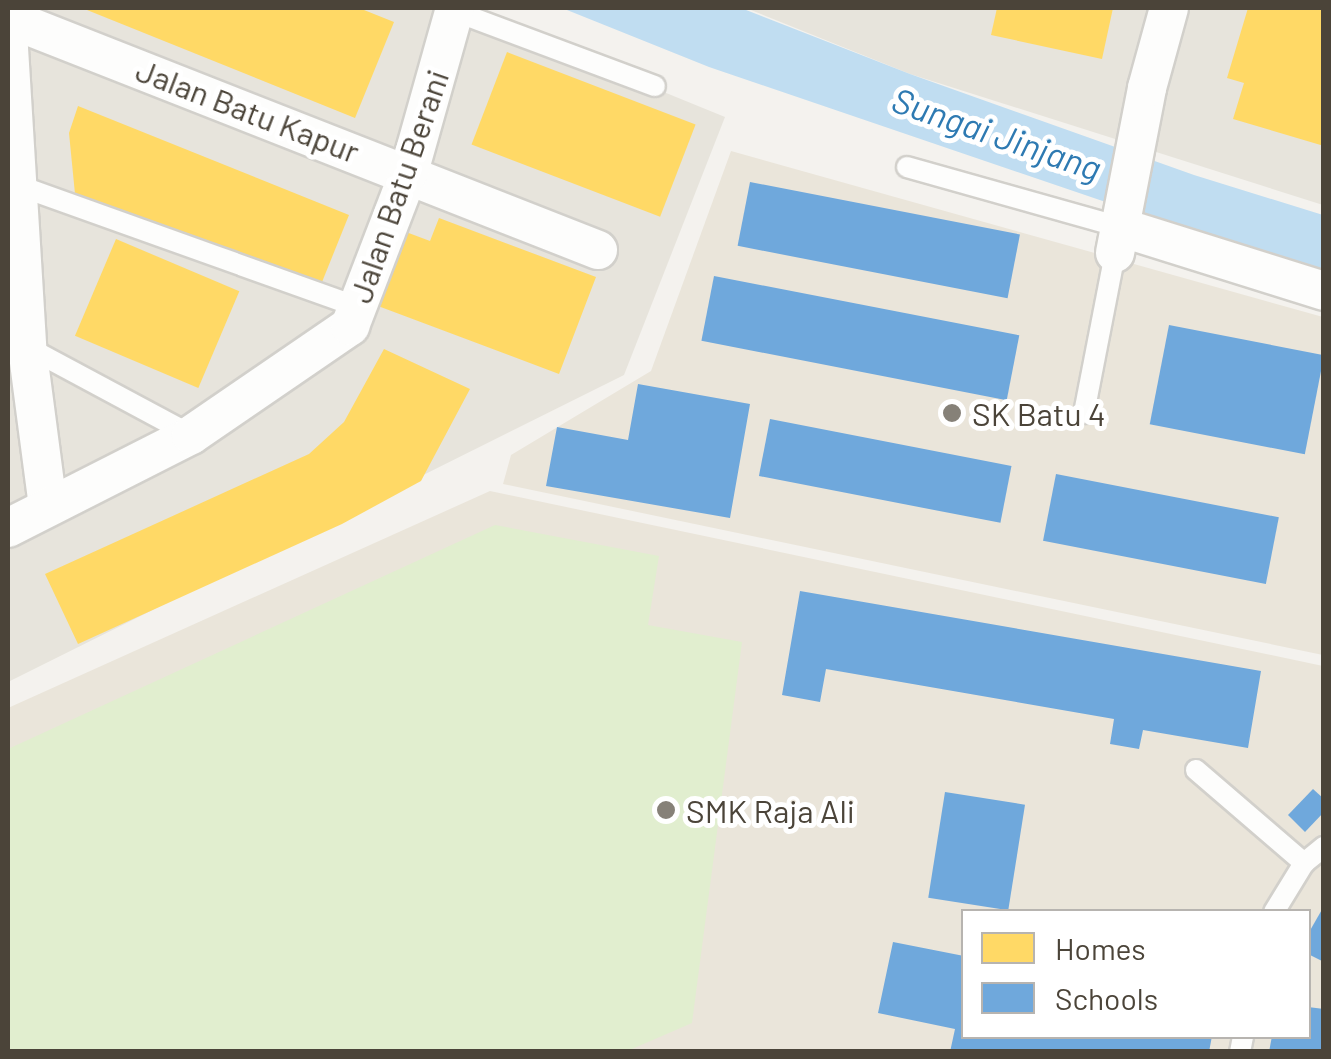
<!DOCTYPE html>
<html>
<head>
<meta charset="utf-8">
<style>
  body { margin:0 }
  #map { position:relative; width:1331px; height:1059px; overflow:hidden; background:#f4f2ee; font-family:Barlow,sans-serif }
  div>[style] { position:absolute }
  .residential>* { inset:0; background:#e7e4dc }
  .education>* { inset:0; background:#eae5da }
  .green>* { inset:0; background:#e1eecf }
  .water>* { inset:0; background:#c0ddf1 }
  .homes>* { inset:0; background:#ffd966; transform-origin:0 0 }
  .schools>* { inset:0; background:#6fa8dc; transform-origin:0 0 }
  .roads { filter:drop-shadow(2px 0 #d2d0cb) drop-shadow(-2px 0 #d2d0cb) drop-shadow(0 2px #d2d0cb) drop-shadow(0 -2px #d2d0cb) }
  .lane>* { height:20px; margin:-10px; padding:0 10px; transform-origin:10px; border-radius:10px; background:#fdfdfc }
  .street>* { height:38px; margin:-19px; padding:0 19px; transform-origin:19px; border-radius:19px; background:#fdfdfc }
  .dots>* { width:28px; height:28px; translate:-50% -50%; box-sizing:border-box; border:5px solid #fff; border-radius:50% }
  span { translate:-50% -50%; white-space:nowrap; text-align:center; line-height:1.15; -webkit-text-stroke:10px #fff; paint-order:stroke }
  .street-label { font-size:32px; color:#4b4439 }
  .poi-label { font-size:32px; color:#4b4439 }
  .left { translate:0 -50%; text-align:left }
  .water-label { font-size:35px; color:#2e7ab2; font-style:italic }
  .frame { position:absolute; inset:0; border:10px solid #4b4439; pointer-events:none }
  .legend { position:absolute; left:961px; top:909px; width:350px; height:130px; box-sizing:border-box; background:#fff; border:2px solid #b7b4b0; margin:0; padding:12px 18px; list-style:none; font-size:30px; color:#4b4439 }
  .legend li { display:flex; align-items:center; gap:20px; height:50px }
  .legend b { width:50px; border:2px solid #b7b4b0 }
</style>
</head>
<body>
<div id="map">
  <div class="residential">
    <div style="clip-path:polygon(8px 8px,458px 8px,725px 117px,624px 375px,8px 682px)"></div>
    <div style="clip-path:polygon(746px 8px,1323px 8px,1323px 205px,910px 74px)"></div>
  </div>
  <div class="education">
    <div style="clip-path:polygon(731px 151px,1323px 317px,1323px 655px,503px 484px,511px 455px,651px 371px)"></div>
    <div style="clip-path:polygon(evenodd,490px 491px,1323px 666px,1323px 1051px,8px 1051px,8px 708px,490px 491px,964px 912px,1308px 912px,1308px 1036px,964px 1036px,964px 912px)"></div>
  </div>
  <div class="green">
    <div style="clip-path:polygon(495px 525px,659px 556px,648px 625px,742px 642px,692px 1023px,625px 1052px,8px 1051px,8px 749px)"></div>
  </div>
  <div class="water">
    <div style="clip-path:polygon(562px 8px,741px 8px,910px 74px,1194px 175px,1323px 215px,1323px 276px,709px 67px)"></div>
  </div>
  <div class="homes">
    <div style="clip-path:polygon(82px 8px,359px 8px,394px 22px,355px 118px)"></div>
    <div style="clip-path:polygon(997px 8px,1113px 8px,1102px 59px,991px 35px)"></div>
    <div style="clip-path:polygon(1248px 8px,1324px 8px,1324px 146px,1233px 119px,1244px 83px,1227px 78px)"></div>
    <div style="left:507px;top:52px;width:202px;height:99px;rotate:21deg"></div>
    <div style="clip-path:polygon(78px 106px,349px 215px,318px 292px,75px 194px,69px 133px)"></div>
    <div style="clip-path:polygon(439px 218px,596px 277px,559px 374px,378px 306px,406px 232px,430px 241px)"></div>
    <div style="left:116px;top:239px;width:134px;height:105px;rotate:23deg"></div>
    <div style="clip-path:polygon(384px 349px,470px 389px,421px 481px,342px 524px,78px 644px,45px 574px,309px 454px,344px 422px)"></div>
  </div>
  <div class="schools">
    <div style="left:750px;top:182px;width:275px;height:65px;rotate:11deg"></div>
    <div style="left:714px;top:276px;width:311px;height:66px;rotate:11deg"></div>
    <div style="left:1169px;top:325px;width:158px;height:101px;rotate:11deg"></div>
    <div style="clip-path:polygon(638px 384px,750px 404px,730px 518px,546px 486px,557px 427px,628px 440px)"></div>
    <div style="left:770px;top:419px;width:246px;height:58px;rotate:11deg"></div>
    <div style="left:1056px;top:474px;width:227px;height:68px;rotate:11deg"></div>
    <div style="clip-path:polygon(800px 591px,1261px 671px,1248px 748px,1143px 730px,1139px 749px,1110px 744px,1114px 719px,826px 669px,820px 702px,782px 695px)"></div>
    <div style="clip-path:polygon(1313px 789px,1324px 799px,1324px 812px,1305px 832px,1288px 815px)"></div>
    <div style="left:945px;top:792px;width:81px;height:107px;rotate:9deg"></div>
    <div style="clip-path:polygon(1324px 906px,1324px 962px,1308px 954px,1308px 934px)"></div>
    <div style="clip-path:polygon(893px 942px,964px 956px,964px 1036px,1212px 1036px,1209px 1052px,950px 1052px,955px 1029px,878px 1013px)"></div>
    <div style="clip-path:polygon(1308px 1007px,1324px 1009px,1324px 1052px,1269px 1052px,1272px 1036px,1308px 1036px)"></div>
  </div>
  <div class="roads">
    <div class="lane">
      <div style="left:446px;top:8px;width:223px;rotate:20.5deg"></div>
      <div style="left:907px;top:167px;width:221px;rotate:15.7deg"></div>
      <div style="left:17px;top:185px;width:361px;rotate:19.7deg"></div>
      <div style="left:27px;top:347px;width:186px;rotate:28.2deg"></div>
      <div style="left:1084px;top:413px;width:163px;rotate:-79deg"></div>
      <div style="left:1196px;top:770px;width:143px;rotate:40.7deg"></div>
      <div style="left:1274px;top:912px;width:57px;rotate:-58.5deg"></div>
      <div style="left:1304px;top:863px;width:26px;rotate:-39deg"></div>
      <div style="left:1240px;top:1052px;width:16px;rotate:-79deg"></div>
    </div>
    <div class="street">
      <div style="left:8px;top:18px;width:634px;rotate:21.47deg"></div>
      <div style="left:8px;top:32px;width:316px;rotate:86.5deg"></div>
      <div style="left:27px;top:347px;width:161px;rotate:82.5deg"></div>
      <div style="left:1120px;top:227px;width:214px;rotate:17.4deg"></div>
      <div style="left:1115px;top:253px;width:168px;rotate:-79deg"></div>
      <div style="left:1147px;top:88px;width:83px;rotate:-74.6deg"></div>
      <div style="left:8px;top:528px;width:205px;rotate:-26.9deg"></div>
      <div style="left:191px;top:435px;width:193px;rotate:-34.4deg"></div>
      <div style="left:350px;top:326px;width:165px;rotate:-69deg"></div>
      <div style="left:409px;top:172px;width:170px;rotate:-74.3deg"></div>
    </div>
  </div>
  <div class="dots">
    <div style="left:952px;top:413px;background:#868178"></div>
    <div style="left:666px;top:810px;background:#868178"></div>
  </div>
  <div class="street-label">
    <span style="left:248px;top:110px;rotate:21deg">Jalan Batu Kapur</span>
    <span style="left:398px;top:186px;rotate:-71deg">Jalan Batu Berani</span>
  </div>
  <div class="poi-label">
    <span class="left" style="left:972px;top:413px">SK Batu 4</span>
    <span class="left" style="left:686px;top:810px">SMK Raja Ali</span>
  </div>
  <div class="water-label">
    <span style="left:997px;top:133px;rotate:19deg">Sungai Jinjang</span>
  </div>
  <div class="frame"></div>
  <ul class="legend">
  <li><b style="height:28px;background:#ffd966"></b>Homes</li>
  <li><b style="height:28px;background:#6fa8dc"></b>Schools</li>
  </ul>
</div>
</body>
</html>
